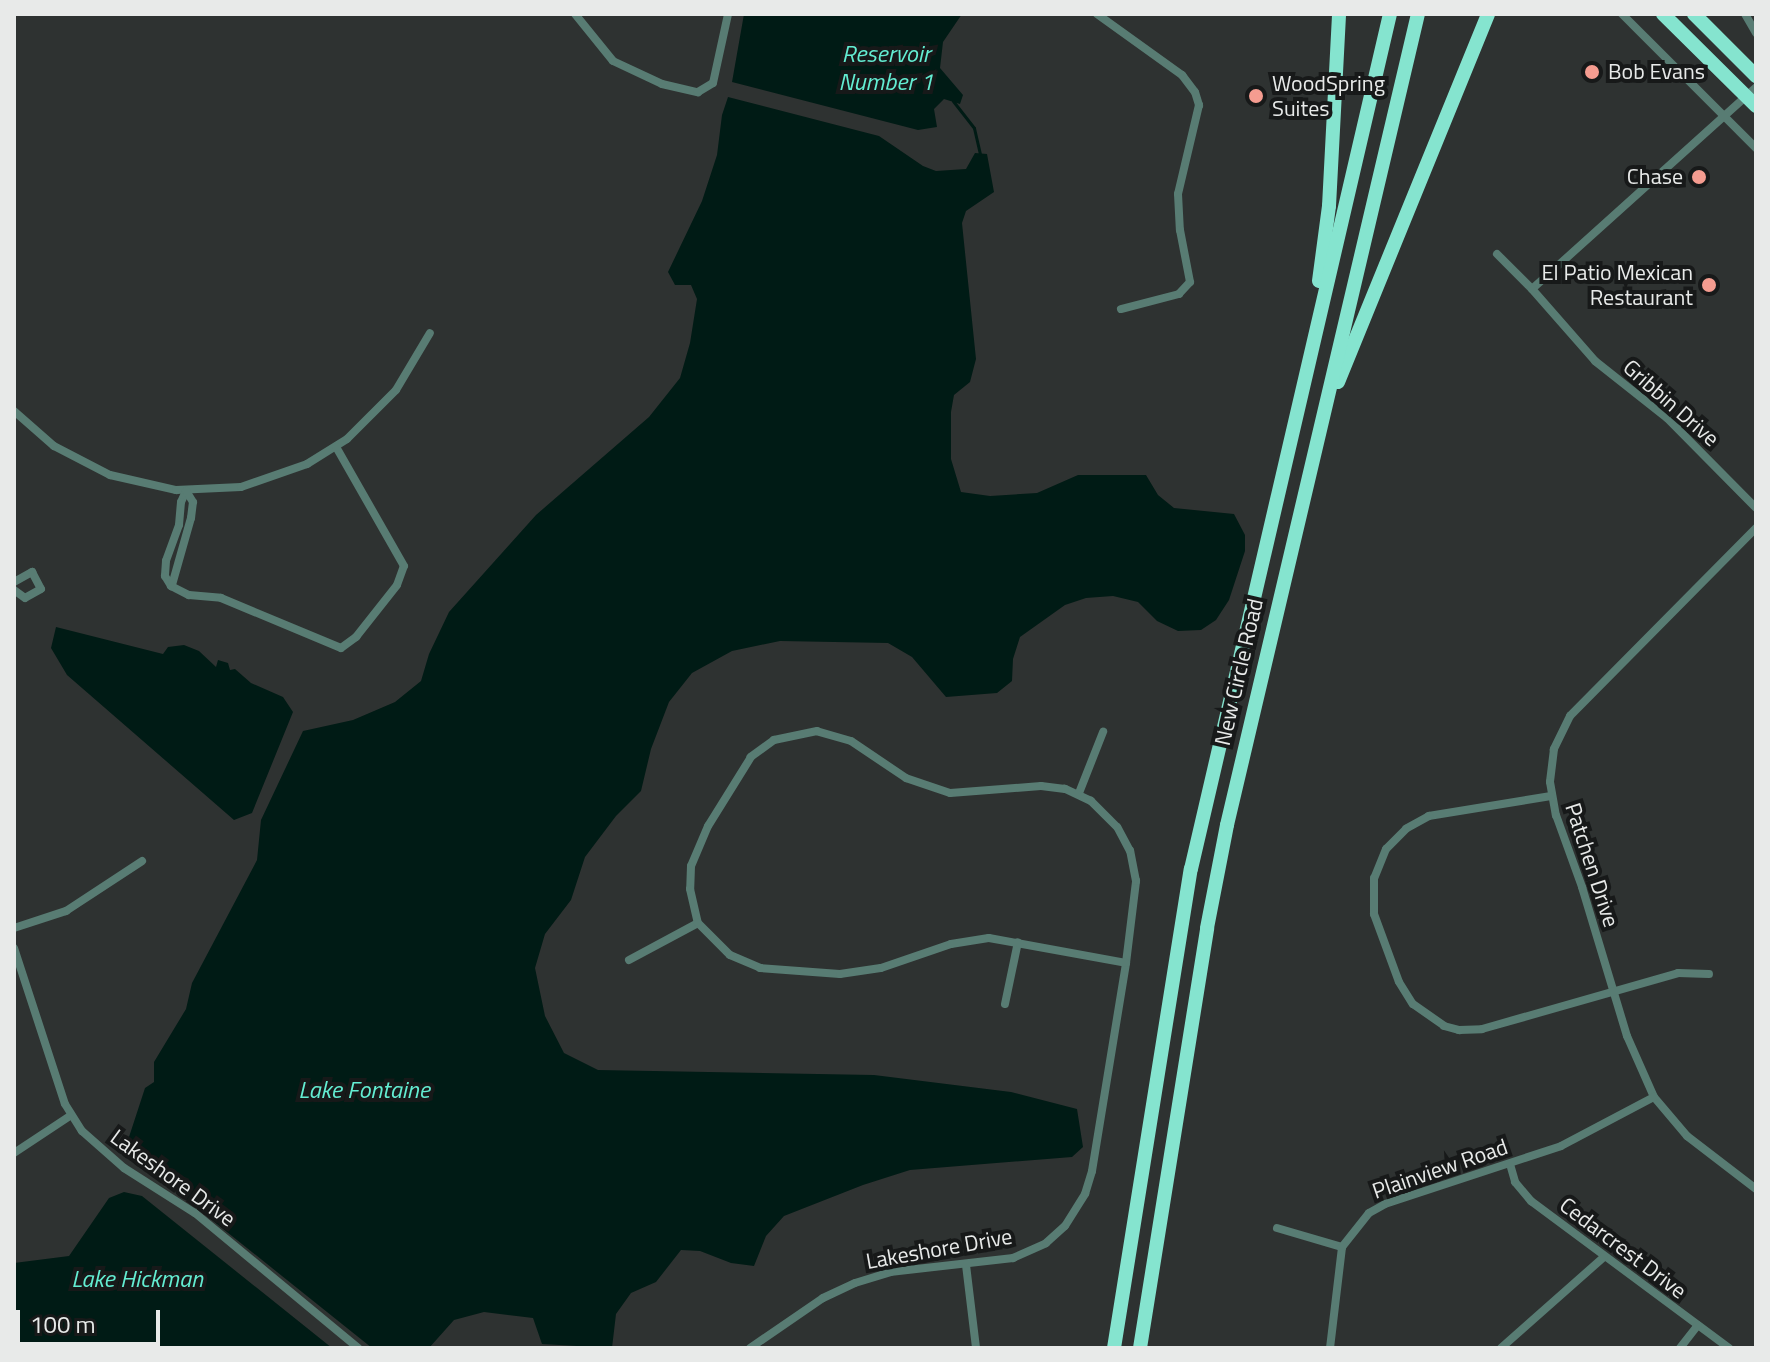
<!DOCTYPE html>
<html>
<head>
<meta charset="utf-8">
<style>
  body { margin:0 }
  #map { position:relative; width:1770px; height:1362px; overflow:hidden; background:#2e3231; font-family:"Titillium Web",sans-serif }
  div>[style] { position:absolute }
  .water>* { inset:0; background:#001b15 }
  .stream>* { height:3px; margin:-1.5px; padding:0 1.5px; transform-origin:1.5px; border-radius:1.5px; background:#001b15 }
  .street>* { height:8px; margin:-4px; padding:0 4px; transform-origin:4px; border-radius:4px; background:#587c73 }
  .highway>* { height:14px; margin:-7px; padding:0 7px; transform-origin:7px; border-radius:7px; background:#85e4cf }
  .dots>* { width:22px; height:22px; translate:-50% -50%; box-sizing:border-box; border:4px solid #171919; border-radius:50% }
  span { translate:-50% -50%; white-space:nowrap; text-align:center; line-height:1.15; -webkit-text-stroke:8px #171919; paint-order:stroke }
  .poi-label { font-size:22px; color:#e8eae9 }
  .left { translate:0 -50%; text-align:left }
  .right { translate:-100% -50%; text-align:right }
  .street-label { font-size:22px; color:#e8eae9 }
  .water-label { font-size:24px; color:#63edd2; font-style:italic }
  .frame { position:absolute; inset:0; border:16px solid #e8eae9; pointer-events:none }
  .scale { position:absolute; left:16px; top:1310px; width:144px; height:36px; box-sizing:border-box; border:4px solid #e8eae9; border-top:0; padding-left:10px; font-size:24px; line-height:28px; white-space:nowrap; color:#e8eae9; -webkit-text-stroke:6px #171919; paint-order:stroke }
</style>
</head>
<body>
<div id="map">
  <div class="water">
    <div style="clip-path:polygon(744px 14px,962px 14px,943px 42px,940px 68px,963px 95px,960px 104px,944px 99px,934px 109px,937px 127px,918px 130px,732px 82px)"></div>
    <div style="clip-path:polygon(728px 97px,879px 136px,923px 166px,936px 171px,966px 169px,975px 153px,987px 154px,994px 192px,966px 211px,962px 223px,976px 359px,970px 382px,954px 395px,951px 412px,951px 459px,961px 492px,990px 496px,1037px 493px,1078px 475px,1146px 475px,1158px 495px,1174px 508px,1234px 514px,1245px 535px,1245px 551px,1229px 600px,1216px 620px,1201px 630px,1178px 631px,1157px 621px,1138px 602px,1113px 596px,1086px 598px,1065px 605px,1020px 637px,1013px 659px,1012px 681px,997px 693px,946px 697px,912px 657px,888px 643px,780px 641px,732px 651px,692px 673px,669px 702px,651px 749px,641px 791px,616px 816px,585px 857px,571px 900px,545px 934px,535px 968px,545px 1016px,564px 1053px,598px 1070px,874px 1075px,1011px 1092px,1077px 1109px,1083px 1147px,1072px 1157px,910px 1170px,863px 1185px,784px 1216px,766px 1236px,754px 1266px,731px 1263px,700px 1251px,681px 1250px,656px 1282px,631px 1293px,616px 1314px,612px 1348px,542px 1344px,533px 1318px,484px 1312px,454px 1320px,429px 1348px,372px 1348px,137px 1160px,130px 1151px,129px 1137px,145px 1088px,154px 1082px,154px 1062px,186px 1009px,192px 983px,257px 860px,261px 820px,303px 731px,353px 720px,395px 702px,421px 681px,429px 654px,449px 612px,536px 515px,649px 417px,680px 378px,690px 343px,697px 299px,691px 285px,675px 285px,668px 272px,702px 201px,717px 155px,722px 115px)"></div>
    <div style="clip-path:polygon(56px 627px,163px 654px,168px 647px,184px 645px,199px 651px,216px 667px,218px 660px,228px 663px,230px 670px,235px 669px,251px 683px,283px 697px,293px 712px,252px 813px,234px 820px,67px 675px,51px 648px)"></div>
    <div style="clip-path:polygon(124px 1192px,142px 1196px,332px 1348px,14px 1348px,14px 1263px,69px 1256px,109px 1198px)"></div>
  </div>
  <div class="stream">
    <div style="left:953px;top:101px;width:34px;rotate:52deg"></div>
    <div style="left:974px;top:128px;width:26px;rotate:77deg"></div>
  </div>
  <div class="street">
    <div style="left:575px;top:14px;width:60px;rotate:51deg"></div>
    <div style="left:613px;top:61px;width:54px;rotate:25.1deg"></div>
    <div style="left:662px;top:84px;width:37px;rotate:13deg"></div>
    <div style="left:698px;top:92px;width:17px;rotate:-31deg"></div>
    <div style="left:713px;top:83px;width:71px;rotate:-77.7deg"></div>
    <div style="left:1097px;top:14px;width:105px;rotate:35.7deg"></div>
    <div style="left:1182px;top:75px;width:21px;rotate:53deg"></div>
    <div style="left:1195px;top:92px;width:14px;rotate:73deg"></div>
    <div style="left:1199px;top:105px;width:91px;rotate:103.3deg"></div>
    <div style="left:1178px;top:194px;width:36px;rotate:87deg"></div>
    <div style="left:1180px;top:230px;width:53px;rotate:79.1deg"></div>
    <div style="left:1190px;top:282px;width:16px;rotate:133deg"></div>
    <div style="left:1179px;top:294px;width:60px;rotate:165.5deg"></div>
    <div style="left:1622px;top:14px;width:190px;rotate:45deg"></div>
    <div style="left:1745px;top:14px;width:22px;rotate:60deg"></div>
    <div style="left:1497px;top:254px;width:49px;rotate:45deg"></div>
    <div style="left:1532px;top:289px;width:302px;rotate:-42deg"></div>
    <div style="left:1532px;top:289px;width:96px;rotate:48.8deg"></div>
    <div style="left:1595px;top:361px;width:92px;rotate:38.4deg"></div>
    <div style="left:1667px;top:418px;width:127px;rotate:45.3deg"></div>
    <div style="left:14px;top:411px;width:53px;rotate:41.2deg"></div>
    <div style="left:54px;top:446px;width:63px;rotate:27.4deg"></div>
    <div style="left:110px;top:475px;width:68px;rotate:12.8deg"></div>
    <div style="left:176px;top:490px;width:65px;rotate:-2.6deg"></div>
    <div style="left:241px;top:487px;width:70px;rotate:-19.2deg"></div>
    <div style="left:307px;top:464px;width:47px;rotate:-32deg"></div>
    <div style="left:347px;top:439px;width:69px;rotate:-45deg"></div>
    <div style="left:396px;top:390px;width:66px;rotate:-59.2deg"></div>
    <div style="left:186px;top:491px;width:12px;rotate:114deg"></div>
    <div style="left:181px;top:502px;width:23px;rotate:95deg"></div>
    <div style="left:179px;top:525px;width:38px;rotate:110deg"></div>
    <div style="left:166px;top:561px;width:15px;rotate:94deg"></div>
    <div style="left:165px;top:576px;width:12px;rotate:59deg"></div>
    <div style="left:171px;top:586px;width:20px;rotate:27deg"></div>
    <div style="left:189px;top:595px;width:32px;rotate:5deg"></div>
    <div style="left:221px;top:598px;width:130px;rotate:22.6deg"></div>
    <div style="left:341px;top:648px;width:19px;rotate:-36deg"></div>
    <div style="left:356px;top:637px;width:66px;rotate:-51.7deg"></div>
    <div style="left:397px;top:585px;width:20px;rotate:-70deg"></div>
    <div style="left:404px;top:566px;width:137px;rotate:-119.7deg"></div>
    <div style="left:1756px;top:528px;width:264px;rotate:134.7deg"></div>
    <div style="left:1570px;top:716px;width:37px;rotate:116deg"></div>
    <div style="left:1554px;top:749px;width:33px;rotate:97deg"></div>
    <div style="left:1550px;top:782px;width:34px;rotate:80deg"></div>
    <div style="left:1556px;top:815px;width:77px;rotate:70.1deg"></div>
    <div style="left:1582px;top:887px;width:156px;rotate:73.2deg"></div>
    <div style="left:1627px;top:1036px;width:67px;rotate:66.1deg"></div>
    <div style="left:1654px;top:1097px;width:51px;rotate:49.8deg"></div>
    <div style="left:1687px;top:1136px;width:87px;rotate:37.5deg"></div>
    <div style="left:14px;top:582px;width:21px;rotate:-29deg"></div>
    <div style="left:32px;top:572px;width:19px;rotate:62deg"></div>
    <div style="left:41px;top:589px;width:18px;rotate:151deg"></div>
    <div style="left:25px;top:598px;width:14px;rotate:-144deg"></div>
    <div style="left:172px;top:585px;width:70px;rotate:-74.2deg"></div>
    <div style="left:191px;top:518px;width:16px;rotate:-83deg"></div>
    <div style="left:193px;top:502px;width:13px;rotate:-122deg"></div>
    <div style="left:1079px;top:793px;width:66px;rotate:-68.5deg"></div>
    <div style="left:1551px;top:796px;width:124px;rotate:170.7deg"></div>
    <div style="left:1429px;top:816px;width:26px;rotate:151deg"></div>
    <div style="left:1406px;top:829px;width:28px;rotate:135deg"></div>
    <div style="left:1386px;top:849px;width:31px;rotate:112deg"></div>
    <div style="left:1374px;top:878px;width:36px;rotate:90deg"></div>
    <div style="left:1374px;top:914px;width:72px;rotate:69.8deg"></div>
    <div style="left:1399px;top:982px;width:26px;rotate:58deg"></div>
    <div style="left:1413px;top:1004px;width:38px;rotate:35deg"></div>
    <div style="left:1444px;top:1026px;width:16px;rotate:15deg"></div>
    <div style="left:1459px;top:1030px;width:23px;rotate:-2deg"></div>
    <div style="left:1482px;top:1029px;width:204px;rotate:-15.9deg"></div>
    <div style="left:1678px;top:973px;width:31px;rotate:2deg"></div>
    <div style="left:14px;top:928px;width:55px;rotate:-18.1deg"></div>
    <div style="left:66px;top:911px;width:91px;rotate:-33.3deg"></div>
    <div style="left:14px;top:948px;width:164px;rotate:71.9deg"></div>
    <div style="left:65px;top:1104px;width:32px;rotate:58deg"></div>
    <div style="left:82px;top:1131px;width:56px;rotate:41.4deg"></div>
    <div style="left:124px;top:1168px;width:84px;rotate:32.4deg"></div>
    <div style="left:195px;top:1213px;width:212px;rotate:39.6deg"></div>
    <div style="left:629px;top:960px;width:78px;rotate:-28.2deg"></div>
    <div style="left:1005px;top:1004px;width:63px;rotate:-78.2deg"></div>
    <div style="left:14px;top:1153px;width:67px;rotate:-33.5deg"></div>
    <div style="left:1510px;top:1164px;width:19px;rotate:74deg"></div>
    <div style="left:1515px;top:1182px;width:25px;rotate:50deg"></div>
    <div style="left:1531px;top:1201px;width:247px;rotate:36.6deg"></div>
    <div style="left:1277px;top:1228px;width:68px;rotate:16.3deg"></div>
    <div style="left:966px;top:1265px;width:84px;rotate:83.1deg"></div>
    <div style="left:750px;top:1348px;width:88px;rotate:-34.4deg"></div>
    <div style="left:823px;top:1298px;width:35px;rotate:-25deg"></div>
    <div style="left:855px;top:1283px;width:37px;rotate:-17deg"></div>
    <div style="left:890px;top:1272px;width:124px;rotate:-6.5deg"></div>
    <div style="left:1013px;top:1258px;width:36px;rotate:-24deg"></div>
    <div style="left:1046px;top:1243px;width:25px;rotate:-42deg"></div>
    <div style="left:1065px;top:1226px;width:38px;rotate:-58deg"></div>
    <div style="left:1085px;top:1194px;width:24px;rotate:-73deg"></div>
    <div style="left:1092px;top:1171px;width:211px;rotate:-80.7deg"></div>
    <div style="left:1126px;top:963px;width:83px;rotate:-83deg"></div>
    <div style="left:1136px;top:881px;width:31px;rotate:-101deg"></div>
    <div style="left:1130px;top:851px;width:27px;rotate:-118deg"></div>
    <div style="left:1117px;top:827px;width:37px;rotate:-135deg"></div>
    <div style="left:1091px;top:801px;width:29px;rotate:-155deg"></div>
    <div style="left:1065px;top:789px;width:24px;rotate:-173deg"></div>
    <div style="left:1041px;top:786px;width:91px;rotate:175.6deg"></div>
    <div style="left:950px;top:793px;width:46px;rotate:-161.2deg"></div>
    <div style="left:906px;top:778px;width:66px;rotate:-146.1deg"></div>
    <div style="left:851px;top:741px;width:35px;rotate:-164deg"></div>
    <div style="left:817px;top:731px;width:44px;rotate:168.2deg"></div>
    <div style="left:774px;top:740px;width:29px;rotate:144deg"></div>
    <div style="left:751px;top:757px;width:81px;rotate:121.9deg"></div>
    <div style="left:708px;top:826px;width:43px;rotate:113deg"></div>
    <div style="left:691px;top:866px;width:23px;rotate:92deg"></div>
    <div style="left:690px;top:889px;width:35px;rotate:77deg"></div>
    <div style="left:698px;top:923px;width:45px;rotate:45deg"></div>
    <div style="left:730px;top:955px;width:33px;rotate:23deg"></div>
    <div style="left:760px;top:968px;width:80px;rotate:4.3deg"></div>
    <div style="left:840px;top:974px;width:41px;rotate:-8.3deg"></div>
    <div style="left:881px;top:968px;width:74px;rotate:-18.9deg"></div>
    <div style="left:951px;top:944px;width:38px;rotate:-9deg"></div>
    <div style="left:989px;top:938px;width:139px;rotate:10.3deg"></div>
    <div style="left:1330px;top:1348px;width:102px;rotate:-83.2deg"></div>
    <div style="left:1342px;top:1247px;width:43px;rotate:-51.5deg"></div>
    <div style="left:1369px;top:1213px;width:18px;rotate:-29deg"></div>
    <div style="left:1385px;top:1204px;width:185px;rotate:-18.2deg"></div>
    <div style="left:1561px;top:1146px;width:105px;rotate:-27.8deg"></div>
    <div style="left:1501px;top:1348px;width:137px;rotate:-41.5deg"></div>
    <div style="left:1680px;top:1348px;width:29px;rotate:-52deg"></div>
  </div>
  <div class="highway">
    <div style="left:1663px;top:14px;width:131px;rotate:44.7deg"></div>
    <div style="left:1694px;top:14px;width:88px;rotate:45deg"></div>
    <div style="left:1319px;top:281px;width:76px;rotate:-82.4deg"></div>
    <div style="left:1329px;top:206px;width:192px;rotate:-87deg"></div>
    <div style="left:1338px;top:382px;width:397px;rotate:-67.8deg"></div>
    <div style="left:1114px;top:1348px;width:485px;rotate:-80.9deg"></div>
    <div style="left:1191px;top:869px;width:878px;rotate:-76.9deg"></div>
    <div style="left:1140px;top:1348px;width:425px;rotate:-80.9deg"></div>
    <div style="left:1207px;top:928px;width:105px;rotate:-79deg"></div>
    <div style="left:1227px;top:825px;width:833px;rotate:-76.75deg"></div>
  </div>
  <div class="dots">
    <div style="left:1592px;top:72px;background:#f59c90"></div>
    <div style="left:1256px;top:96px;background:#f59c90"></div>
    <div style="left:1699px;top:177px;background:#f59c90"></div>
    <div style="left:1709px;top:285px;background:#f59c90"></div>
  </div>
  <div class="poi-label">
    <span class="left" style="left:1608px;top:72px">Bob Evans</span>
    <span class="left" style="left:1272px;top:96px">WoodSpring<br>Suites</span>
    <span class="right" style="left:1683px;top:177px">Chase</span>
    <span class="right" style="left:1693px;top:285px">El Patio Mexican<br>Restaurant</span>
  </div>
  <div class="street-label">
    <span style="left:1671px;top:403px;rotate:41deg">Gribbin Drive</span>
    <span style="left:1239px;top:672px;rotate:-77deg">New Circle Road</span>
    <span style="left:1592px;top:865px;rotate:72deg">Patchen Drive</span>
    <span style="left:1440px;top:1169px;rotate:-19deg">Plainview Road</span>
    <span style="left:173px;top:1178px;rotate:36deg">Lakeshore Drive</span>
    <span style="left:1623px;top:1248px;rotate:37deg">Cedarcrest Drive</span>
    <span style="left:939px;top:1249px;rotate:-10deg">Lakeshore Drive</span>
  </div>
  <div class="water-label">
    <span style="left:886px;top:68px">Reservoir<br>Number 1</span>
    <span style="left:364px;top:1090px">Lake Fontaine</span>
    <span style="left:137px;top:1279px">Lake Hickman</span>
  </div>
  <div class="frame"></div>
  <div class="scale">100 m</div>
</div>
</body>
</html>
